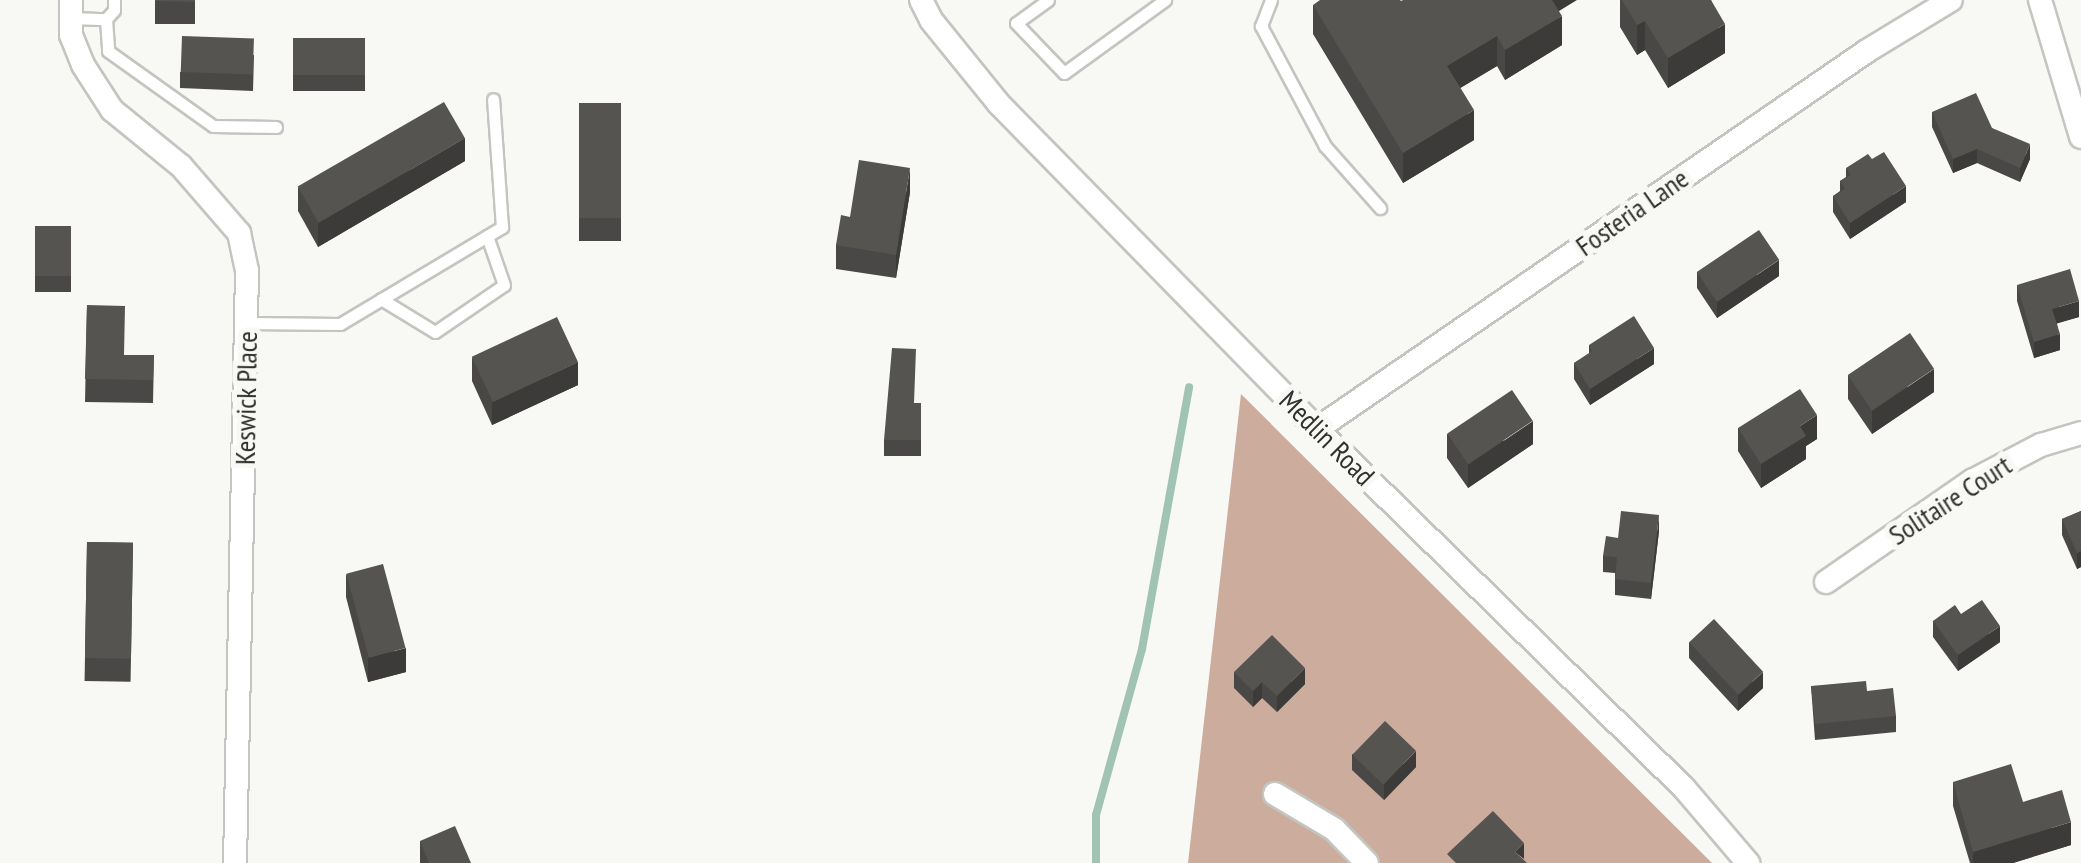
<!DOCTYPE html>
<html>
<head>
<meta charset="utf-8">
<style>
  body { margin:0 }
  #map { position:relative; width:2081px; height:863px; overflow:hidden; background:#f8f9f5; font-family:"PT Sans Narrow",sans-serif }
  div>[style] { position:absolute }
  .forest>* { inset:0; background:#cbac9d }
  .stream>* { height:8px; margin:-4px; padding:0 4px; transform-origin:4px; border-radius:4px; background:#a0c3b5 }
  .roads { filter:drop-shadow(2px 0 #c4c4c0) drop-shadow(-2px 0 #c4c4c0) drop-shadow(0 2px #c4c4c0) drop-shadow(0 -2px #c4c4c0) }
  .lane>* { height:11px; margin:-5.5px; padding:0 5.5px; transform-origin:5.5px; border-radius:5.5px; background:#fff }
  .street>* { height:22px; margin:-11px; padding:0 11px; transform-origin:11px; border-radius:11px; background:#fff }
  .wall>* { inset:0; background:#4a4846; transform-origin:0 0 }
  .shaded-wall>* { inset:0; background:#3c3b39 }
  .building>* { inset:0; background:#565451; transform-origin:0 0 }
  span { translate:-50% -50%; white-space:nowrap; text-align:center; line-height:1.15; -webkit-text-stroke:10px #f8f9f5; paint-order:stroke }
  .street-label { font-size:28px; color:#2f2f2e }
</style>
</head>
<body>
<div id="map">
  <div class="forest">
    <div style="clip-path:polygon(1241px 394px,1712px 863px,1188px 863px)"></div>
  </div>
  <div class="stream">
    <div style="left:1096px;top:863px;width:48px;rotate:-90deg"></div>
    <div style="left:1096px;top:815px;width:172px;rotate:-74.5deg"></div>
    <div style="left:1142px;top:649px;width:266px;rotate:-79.8deg"></div>
  </div>
  <div class="roads">
    <div class="lane">
      <div style="left:1048px;top:0;width:39px;rotate:144deg"></div>
      <div style="left:1016px;top:23px;width:69px;rotate:46.2deg"></div>
      <div style="left:1064px;top:73px;width:125px;rotate:-35.9deg"></div>
      <div style="left:1271px;top:0;width:28px;rotate:111deg"></div>
      <div style="left:1261px;top:26px;width:136px;rotate:61.9deg"></div>
      <div style="left:1325px;top:146px;width:83px;rotate:48.4deg"></div>
      <div style="left:71px;top:18px;width:35px;rotate:2deg"></div>
      <div style="left:106px;top:19px;width:12px;rotate:-48deg"></div>
      <div style="left:114px;top:10px;width:10px;rotate:-90deg"></div>
      <div style="left:106px;top:19px;width:32px;rotate:86deg"></div>
      <div style="left:108px;top:51px;width:129px;rotate:35.5deg"></div>
      <div style="left:213px;top:126px;width:63px;rotate:0.9deg"></div>
      <div style="left:381px;top:299px;width:63px;rotate:31.4deg"></div>
      <div style="left:435px;top:332px;width:83px;rotate:-34.3deg"></div>
      <div style="left:504px;top:285px;width:52px;rotate:-109.1deg"></div>
      <div style="left:247px;top:323px;width:93px;rotate:0.6deg"></div>
      <div style="left:340px;top:324px;width:189px;rotate:-30.9deg"></div>
      <div style="left:502px;top:227px;width:128px;rotate:-94deg"></div>
    </div>
    <div class="street">
      <div style="left:71px;top:0;width:35px;rotate:90deg"></div>
      <div style="left:71px;top:35px;width:32px;rotate:68deg"></div>
      <div style="left:83px;top:65px;width:54px;rotate:57.2deg"></div>
      <div style="left:112px;top:110px;width:89px;rotate:39.1deg"></div>
      <div style="left:181px;top:166px;width:89px;rotate:49.1deg"></div>
      <div style="left:239px;top:233px;width:39px;rotate:78deg"></div>
      <div style="left:247px;top:271px;width:592px;rotate:91.16deg"></div>
      <div style="left:921px;top:0;width:22px;rotate:63deg"></div>
      <div style="left:931px;top:20px;width:108px;rotate:51deg"></div>
      <div style="left:999px;top:104px;width:455px;rotate:45.6deg"></div>
      <div style="left:1317px;top:429px;width:513px;rotate:44.37deg"></div>
      <div style="left:1684px;top:788px;width:99px;rotate:49.5deg"></div>
      <div style="left:2040px;top:0;width:143px;rotate:73.3deg"></div>
      <div style="left:1317px;top:429px;width:667px;rotate:-34.5deg"></div>
      <div style="left:1867px;top:51px;width:98px;rotate:-31.3deg"></div>
      <div style="left:1826px;top:582px;width:178px;rotate:-34.7deg"></div>
      <div style="left:1972px;top:481px;width:78px;rotate:-27.6deg"></div>
      <div style="left:2041px;top:445px;width:42px;rotate:-16.7deg"></div>
      <div style="left:1275px;top:794px;width:69px;rotate:30.7deg"></div>
      <div style="left:1334px;top:829px;width:47px;rotate:45.9deg"></div>
    </div>
  </div>
  <div class="wall">
    <div style="left:155px;top:0;width:40px;height:24px"></div>
    <div style="clip-path:polygon(1620px 0,1711px 0,1725px 53px,1668px 88px,1645px 50px,1637px 55px,1620px 27px)"></div>
    <div style="clip-path:polygon(1401px 1px,1559px 11px,1562px 45px,1505px 80px,1497px 66px,1460px 88px,1474px 140px,1403px 183px,1313px 34px,1313px 5px)"></div>
    <div style="left:293px;top:38px;width:72px;height:53px"></div>
    <div style="clip-path:polygon(254px 55px,253px 91px,180px 88px,180px 72px)"></div>
    <div style="left:579px;top:103px;width:42px;height:138px"></div>
    <div style="clip-path:polygon(1932px 112px,1992px 128px,2030px 159px,2020px 182px,1977px 163px,1953px 173px,1932px 127px)"></div>
    <div style="clip-path:polygon(465px 161px,318px 247px,298px 211px,298px 188px)"></div>
    <div style="clip-path:polygon(1846px 168px,1906px 202px,1850px 239px,1833px 212px,1833px 196px,1840px 191px,1840px 181px,1846px 177px)"></div>
    <div style="clip-path:polygon(910px 192px,896px 278px,836px 269px,836px 245px,850px 217px)"></div>
    <div style="left:35px;top:226px;width:36px;height:66px"></div>
    <div style="clip-path:polygon(1697px 272px,1779px 276px,1717px 318px,1697px 288px)"></div>
    <div style="clip-path:polygon(2017px 285px,2079px 317px,2057px 323px,2060px 350px,2034px 358px,2017px 301px)"></div>
    <div style="clip-path:polygon(87px 305px,124px 355px,154px 355px,153px 403px,85px 402px)"></div>
    <div style="clip-path:polygon(1589px 345px,1654px 364px,1590px 405px,1574px 379px,1574px 363px,1589px 354px)"></div>
    <div style="clip-path:polygon(472px 358px,578px 385px,492px 425px,472px 381px)"></div>
    <div style="clip-path:polygon(1848px 375px,1934px 392px,1872px 434px,1848px 399px)"></div>
    <div style="clip-path:polygon(915px 403px,921px 403px,921px 456px,884px 456px,884px 440px)"></div>
    <div style="clip-path:polygon(1738px 428px,1817px 439px,1806px 446px,1806px 459px,1761px 488px,1738px 451px)"></div>
    <div style="clip-path:polygon(1447px 434px,1533px 444px,1468px 488px,1447px 458px)"></div>
    <div style="clip-path:polygon(2081px 511px,2081px 567px,2077px 569px,2062px 535px,2062px 519px)"></div>
    <div style="clip-path:polygon(1659px 531px,1651px 599px,1615px 595px,1615px 573px,1603px 572px,1603px 556px,1618px 538px)"></div>
    <div style="left:87px;top:542px;width:46px;height:139px;rotate:1deg"></div>
    <div style="clip-path:polygon(346px 574px,406px 672px,368px 682px,346px 597px)"></div>
    <div style="clip-path:polygon(1961px 614px,2000px 642px,1958px 671px,1933px 637px,1933px 621px)"></div>
    <div style="clip-path:polygon(1689px 642px,1763px 688px,1738px 711px,1689px 658px)"></div>
    <div style="clip-path:polygon(1234px 672px,1305px 684px,1277px 712px,1262px 698px,1253px 707px,1234px 688px)"></div>
    <div style="clip-path:polygon(1811px 686px,1867px 691px,1896px 716px,1896px 732px,1815px 740px)"></div>
    <div style="clip-path:polygon(1352px 754px,1416px 767px,1384px 800px,1352px 770px)"></div>
    <div style="clip-path:polygon(1953px 782px,2023px 802px,2071px 845px,2013px 863px,1970px 863px,1953px 806px)"></div>
    <div style="clip-path:polygon(420px 841px,471px 863px,420px 863px)"></div>
  </div>
  <div class="shaded-wall">
    <div style="clip-path:polygon(1546px 0,1577px 0,1546px 19px)"></div>
    <div style="clip-path:polygon(1562px 16px,1562px 45px,1505px 80px,1505px 50px)"></div>
    <div style="clip-path:polygon(1645px 21px,1645px 50px,1637px 55px,1637px 25px)"></div>
    <div style="clip-path:polygon(1725px 24px,1725px 53px,1668px 88px,1668px 58px)"></div>
    <div style="clip-path:polygon(1497px 36px,1497px 66px,1447px 96px,1447px 66px)"></div>
    <div style="clip-path:polygon(1474px 110px,1474px 140px,1403px 183px,1403px 153px)"></div>
    <div style="clip-path:polygon(465px 138px,465px 161px,318px 247px,318px 223px)"></div>
    <div style="clip-path:polygon(2030px 144px,2030px 159px,2020px 182px,2020px 168px)"></div>
    <div style="clip-path:polygon(1977px 149px,1977px 163px,1953px 173px,1953px 159px)"></div>
    <div style="clip-path:polygon(910px 168px,910px 192px,896px 278px,896px 255px)"></div>
    <div style="clip-path:polygon(1906px 186px,1906px 202px,1850px 239px,1850px 223px)"></div>
    <div style="clip-path:polygon(1779px 260px,1779px 276px,1717px 318px,1717px 302px)"></div>
    <div style="clip-path:polygon(2079px 301px,2079px 317px,2052px 325px,2052px 309px)"></div>
    <div style="clip-path:polygon(2060px 334px,2060px 350px,2034px 358px,2034px 342px)"></div>
    <div style="clip-path:polygon(1654px 348px,1654px 364px,1590px 405px,1590px 389px)"></div>
    <div style="clip-path:polygon(578px 362px,578px 385px,492px 425px,492px 402px)"></div>
    <div style="clip-path:polygon(1934px 369px,1934px 392px,1872px 434px,1872px 411px)"></div>
    <div style="clip-path:polygon(1817px 415px,1817px 439px,1806px 446px,1806px 459px,1761px 488px,1761px 464px,1800px 426px)"></div>
    <div style="clip-path:polygon(1533px 421px,1533px 444px,1468px 488px,1468px 465px)"></div>
    <div style="clip-path:polygon(1659px 515px,1659px 531px,1651px 599px,1651px 583px)"></div>
    <div style="clip-path:polygon(2081px 551px,2081px 567px,2077px 569px,2077px 553px)"></div>
    <div style="clip-path:polygon(2000px 626px,2000px 642px,1958px 671px,1958px 655px)"></div>
    <div style="clip-path:polygon(406px 648px,406px 672px,368px 682px,368px 658px)"></div>
    <div style="clip-path:polygon(1305px 668px,1305px 684px,1277px 712px,1277px 696px)"></div>
    <div style="clip-path:polygon(1763px 672px,1763px 688px,1738px 711px,1738px 695px)"></div>
    <div style="clip-path:polygon(1262px 682px,1262px 698px,1253px 707px,1253px 691px)"></div>
    <div style="clip-path:polygon(1416px 751px,1416px 767px,1384px 800px,1384px 784px)"></div>
    <div style="clip-path:polygon(2071px 822px,2071px 845px,2013px 863px,1973px 863px,1973px 852px)"></div>
    <div style="clip-path:polygon(1524px 843px,1524px 859px,1515px 852px)"></div>
  </div>
  <div class="building">
    <div style="clip-path:polygon(155px 0,195px 0,195px 2px,155px 1px)"></div>
    <div style="clip-path:polygon(1320px 0,1400px 0,1401px 1px,1403px 0,1552px 0,1562px 16px,1505px 50px,1497px 36px,1447px 66px,1474px 110px,1403px 153px,1313px 5px)"></div>
    <div style="clip-path:polygon(1622px 0,1711px 0,1725px 24px,1668px 58px,1645px 21px,1637px 25px)"></div>
    <div style="left:182px;top:36px;width:72px;height:36px;rotate:2deg"></div>
    <div style="left:293px;top:38px;width:72px;height:37px"></div>
    <div style="clip-path:polygon(1976px 93px,1992px 128px,2030px 144px,2020px 168px,1977px 149px,1953px 159px,1932px 112px)"></div>
    <div style="left:444px;top:102px;width:42px;height:169px;rotate:60deg"></div>
    <div style="left:579px;top:103px;width:42px;height:115px"></div>
    <div style="clip-path:polygon(1884px 152px,1906px 186px,1850px 223px,1833px 196px,1845px 189px,1840px 181px,1851px 175px,1846px 168px,1868px 154px,1872px 159px)"></div>
    <div style="clip-path:polygon(859px 160px,910px 168px,896px 255px,836px 245px,841px 215px,850px 217px)"></div>
    <div style="left:35px;top:226px;width:36px;height:50px"></div>
    <div style="left:1759px;top:230px;width:36px;height:75px;rotate:56deg"></div>
    <div style="clip-path:polygon(2070px 269px,2079px 301px,2052px 309px,2060px 334px,2034px 342px,2017px 285px)"></div>
    <div style="clip-path:polygon(87px 305px,125px 306px,124px 355px,154px 355px,153px 380px,85px 379px)"></div>
    <div style="clip-path:polygon(1634px 316px,1654px 348px,1590px 389px,1574px 363px,1592px 351px,1589px 345px)"></div>
    <div style="left:557px;top:317px;width:50px;height:94px;rotate:65deg"></div>
    <div style="left:1910px;top:333px;width:43px;height:75px;rotate:56deg"></div>
    <div style="clip-path:polygon(892px 348px,916px 349px,914px 403px,921px 403px,921px 440px,884px 440px)"></div>
    <div style="clip-path:polygon(1800px 389px,1817px 415px,1800px 426px,1806px 436px,1761px 464px,1738px 428px)"></div>
    <div style="left:1512px;top:390px;width:37px;height:78px;rotate:56deg"></div>
    <div style="clip-path:polygon(1621px 511px,1659px 515px,1651px 583px,1615px 579px,1617px 557px,1603px 556px,1606px 536px,1618px 538px)"></div>
    <div style="clip-path:polygon(2081px 511px,2081px 551px,2077px 553px,2062px 519px)"></div>
    <div style="left:87px;top:542px;width:46px;height:116px;rotate:1deg"></div>
    <div style="left:383px;top:564px;width:87px;height:38px;rotate:75deg"></div>
    <div style="clip-path:polygon(1982px 600px,2000px 626px,1958px 655px,1933px 621px,1955px 605px,1961px 614px)"></div>
    <div style="left:1714px;top:619px;width:72px;height:34px;rotate:47deg"></div>
    <div style="clip-path:polygon(1272px 635px,1305px 668px,1277px 696px,1262px 682px,1253px 691px,1234px 672px)"></div>
    <div style="clip-path:polygon(1866px 681px,1867px 691px,1893px 688px,1896px 716px,1815px 724px,1811px 686px)"></div>
    <div style="left:1385px;top:721px;width:43px;height:47px;rotate:44deg"></div>
    <div style="clip-path:polygon(2011px 764px,2023px 802px,2062px 790px,2071px 822px,1973px 852px,1953px 782px)"></div>
    <div style="clip-path:polygon(1493px 811px,1524px 843px,1515px 852px,1527px 863px,1456px 863px,1447px 854px)"></div>
    <div style="clip-path:polygon(455px 826px,471px 863px,429px 863px,420px 841px)"></div>
  </div>
  <div class="street-label">
    <span style="left:1632px;top:212px;rotate:-35deg">Fosteria Lane</span>
    <span style="left:246px;top:398px;rotate:-89deg">Keswick Place</span>
    <span style="left:1327px;top:438px;rotate:45deg">Medlin Road</span>
    <span style="left:1950px;top:500px;rotate:-33deg">Solitaire Court</span>
  </div>
</div>
</body>
</html>
